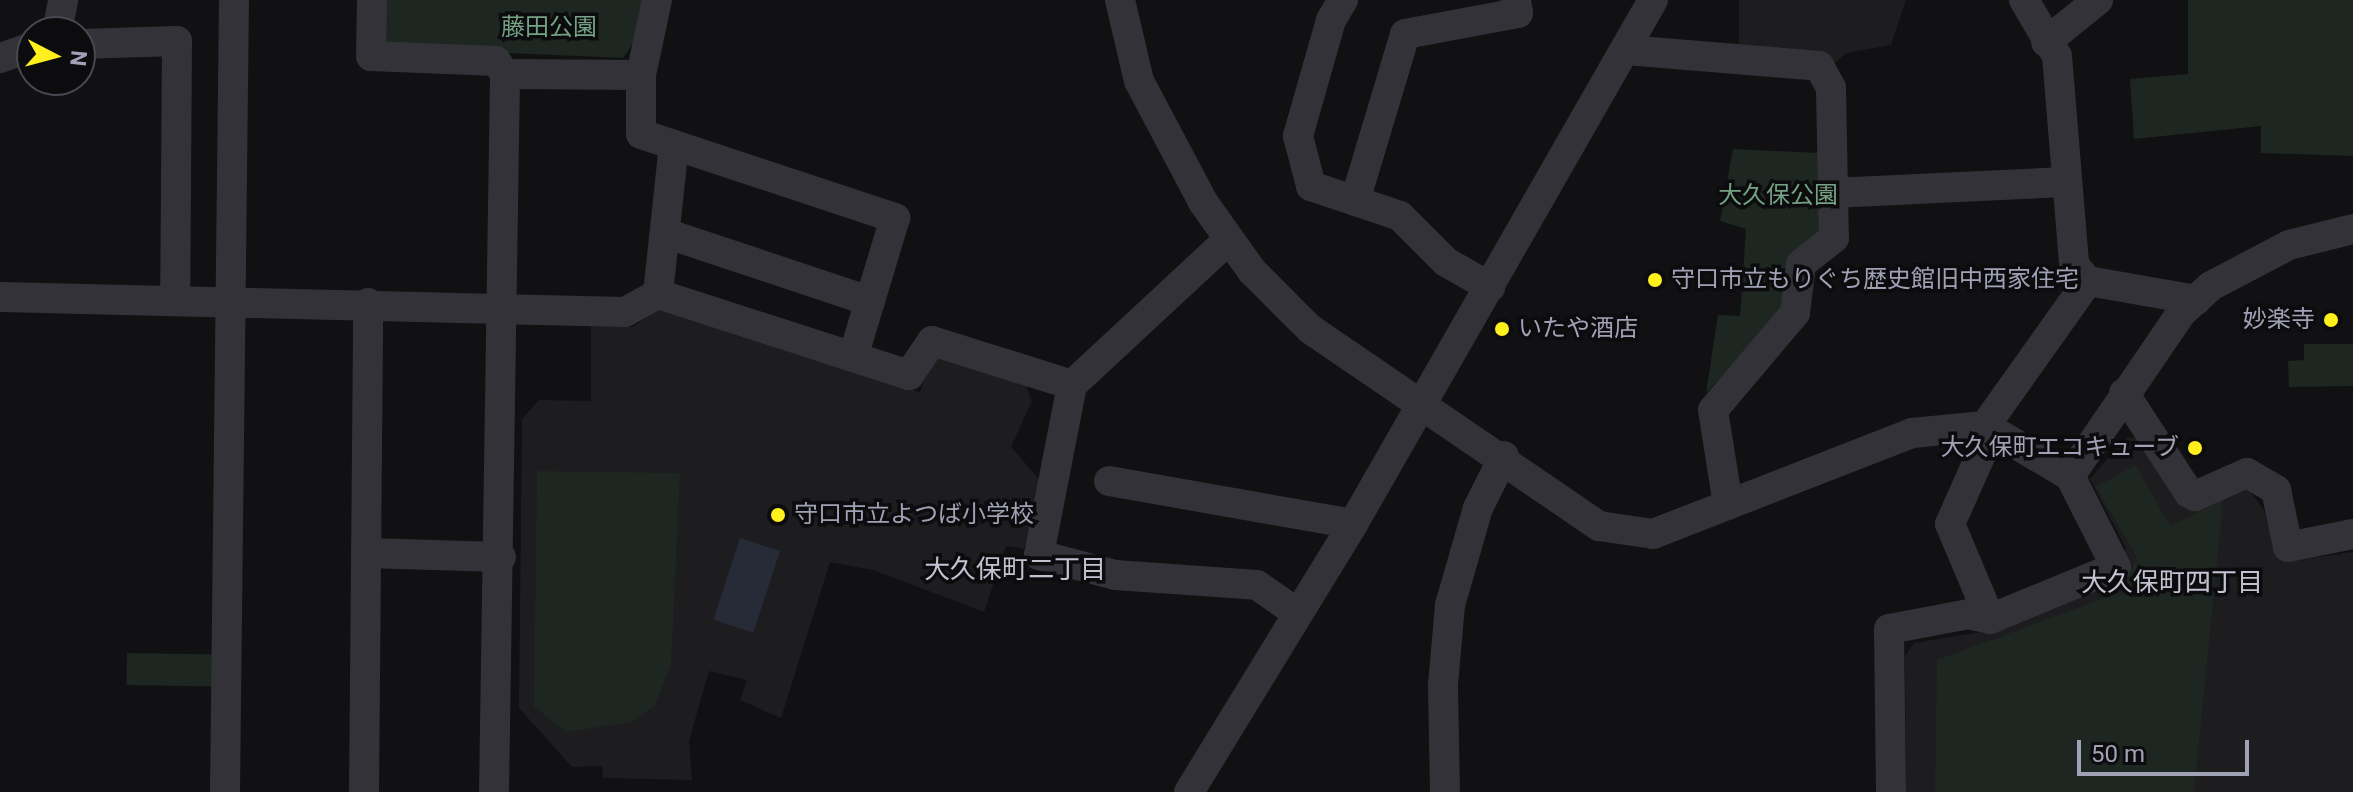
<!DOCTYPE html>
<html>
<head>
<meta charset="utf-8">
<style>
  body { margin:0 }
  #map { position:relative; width:2353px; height:792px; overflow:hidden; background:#111113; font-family:Roboto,"Noto Sans JP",sans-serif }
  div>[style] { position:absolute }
  .built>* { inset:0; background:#1d1d20 }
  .green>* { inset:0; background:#1d2620; transform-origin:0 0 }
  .water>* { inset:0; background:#262b37; transform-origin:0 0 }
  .minor>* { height:30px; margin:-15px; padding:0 15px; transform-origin:15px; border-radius:15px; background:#323238 }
  .dots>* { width:22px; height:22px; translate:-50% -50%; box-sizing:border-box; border:4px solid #0c0c0e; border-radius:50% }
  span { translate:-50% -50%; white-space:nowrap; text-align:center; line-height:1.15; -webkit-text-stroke:7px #0c0c0e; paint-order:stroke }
  .park-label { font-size:24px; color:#75a284 }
  .poi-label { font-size:24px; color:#a1a1b5 }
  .left { translate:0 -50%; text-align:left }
  .right { translate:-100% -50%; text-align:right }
  .neighbourhood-label { font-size:26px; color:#c2c2d1 }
  .north { position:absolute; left:16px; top:16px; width:80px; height:80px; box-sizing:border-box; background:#0c0c0e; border:2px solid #484851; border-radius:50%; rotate:96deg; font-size:22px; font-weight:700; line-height:32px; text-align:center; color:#a1a1b5 }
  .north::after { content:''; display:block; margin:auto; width:28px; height:36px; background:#ffef1d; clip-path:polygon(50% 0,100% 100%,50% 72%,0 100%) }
  .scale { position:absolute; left:2077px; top:740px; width:172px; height:36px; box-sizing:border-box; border:4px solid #a1a1b5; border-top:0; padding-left:10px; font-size:24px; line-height:28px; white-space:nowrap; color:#a1a1b5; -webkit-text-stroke:6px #0c0c0e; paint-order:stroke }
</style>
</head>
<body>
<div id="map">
  <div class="built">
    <div style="clip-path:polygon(1739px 0,1906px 0,1891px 45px,1846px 53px,1836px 62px,1739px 53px)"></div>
    <div style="clip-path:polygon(659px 308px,920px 392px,929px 364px,941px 357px,1026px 385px,1032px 401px,1011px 447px,1044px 485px,1024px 549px,1006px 546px,984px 612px,873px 570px,830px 562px,781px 718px,740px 700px,747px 680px,709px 671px,689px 741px,692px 780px,603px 778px,602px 766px,572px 767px,519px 708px,522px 419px,539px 400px,591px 401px,591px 326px,633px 327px)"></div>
    <div style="clip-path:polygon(2144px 437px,2180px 503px,2248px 489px,2264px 510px,2276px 553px,2290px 561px,2353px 552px,2353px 792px,1906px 792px,1905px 656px,1914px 643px,2005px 628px,2116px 580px,2126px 548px,2090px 479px,2125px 438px)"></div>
  </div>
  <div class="green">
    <div style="clip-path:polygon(381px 0,642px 0,634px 42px,623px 58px,391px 48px,381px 38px)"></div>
    <div style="clip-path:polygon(2188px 0,2353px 0,2353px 156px,2261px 153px,2261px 126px,2134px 139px,2130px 79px,2188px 74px)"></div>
    <div style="clip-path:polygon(1733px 149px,1820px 153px,1826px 225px,1788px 309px,1706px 393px,1718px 315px,1740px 316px,1746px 229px,1720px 221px)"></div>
    <div style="clip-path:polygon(2304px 344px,2353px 344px,2353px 386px,2289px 387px,2288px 361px,2304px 360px)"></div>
    <div style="clip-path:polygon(2135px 465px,2170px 526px,2223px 500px,2194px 792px,1935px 792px,1937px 660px,2121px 592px,2137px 557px,2096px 487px)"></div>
    <div style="clip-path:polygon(537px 471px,680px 473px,671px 664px,655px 705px,632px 722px,566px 732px,534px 706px)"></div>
    <div style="left:127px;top:653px;width:91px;height:32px;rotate:1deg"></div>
  </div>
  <div class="water">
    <div style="left:740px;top:538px;width:42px;height:86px;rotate:18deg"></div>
  </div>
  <div class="minor">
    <div style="left:372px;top:0;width:56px;rotate:91deg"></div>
    <div style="left:371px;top:56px;width:125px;rotate:2.3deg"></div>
    <div style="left:496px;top:61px;width:16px;rotate:55deg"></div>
    <div style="left:1120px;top:0;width:83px;rotate:76.8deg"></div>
    <div style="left:1139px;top:81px;width:137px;rotate:62.1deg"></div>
    <div style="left:1203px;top:202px;width:85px;rotate:54.6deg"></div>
    <div style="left:1252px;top:271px;width:82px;rotate:45deg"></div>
    <div style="left:1310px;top:329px;width:350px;rotate:34.3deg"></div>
    <div style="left:1599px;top:526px;width:55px;rotate:8.4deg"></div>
    <div style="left:1653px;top:534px;width:278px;rotate:-21.3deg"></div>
    <div style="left:1912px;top:433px;width:73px;rotate:-5.5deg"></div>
    <div style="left:1985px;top:426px;width:99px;rotate:30.5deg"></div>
    <div style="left:2070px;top:476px;width:102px;rotate:63.2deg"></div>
    <div style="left:2116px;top:567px;width:136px;rotate:157.6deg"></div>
    <div style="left:1990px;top:619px;width:22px;rotate:-167deg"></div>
    <div style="left:1969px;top:614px;width:81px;rotate:169.4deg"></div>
    <div style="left:1889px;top:629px;width:163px;rotate:89.3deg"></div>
    <div style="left:1343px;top:0;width:23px;rotate:121deg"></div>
    <div style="left:1331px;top:20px;width:121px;rotate:105.9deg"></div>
    <div style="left:1298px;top:136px;width:52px;rotate:75.4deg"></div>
    <div style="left:1311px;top:186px;width:94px;rotate:18.6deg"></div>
    <div style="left:1400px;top:216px;width:65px;rotate:45deg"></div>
    <div style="left:1446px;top:262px;width:51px;rotate:29.6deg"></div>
    <div style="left:2024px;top:0;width:65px;rotate:59.5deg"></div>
    <div style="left:2057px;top:56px;width:210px;rotate:85.3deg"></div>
    <div style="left:2074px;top:265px;width:21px;rotate:49deg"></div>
    <div style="left:2088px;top:281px;width:110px;rotate:10deg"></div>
    <div style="left:57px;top:32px;width:33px;rotate:-79deg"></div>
    <div style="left:2046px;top:42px;width:67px;rotate:-38.9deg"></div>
    <div style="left:80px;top:44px;width:97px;rotate:-1.8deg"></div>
    <div style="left:177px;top:41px;width:258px;rotate:90.4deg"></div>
    <div style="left:1626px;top:50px;width:194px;rotate:4.7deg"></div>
    <div style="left:1819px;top:66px;width:25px;rotate:61deg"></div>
    <div style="left:1831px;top:88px;width:150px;rotate:88.9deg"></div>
    <div style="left:1834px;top:238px;width:42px;rotate:141.8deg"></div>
    <div style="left:1801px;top:264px;width:49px;rotate:97deg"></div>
    <div style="left:1795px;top:313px;width:127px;rotate:130.2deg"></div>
    <div style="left:1713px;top:410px;width:96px;rotate:81deg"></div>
    <div style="left:0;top:58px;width:34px;rotate:-19deg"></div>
    <div style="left:641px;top:75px;width:59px;rotate:90deg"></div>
    <div style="left:641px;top:134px;width:268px;rotate:18.3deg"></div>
    <div style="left:895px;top:218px;width:145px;rotate:106.8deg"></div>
    <div style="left:1832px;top:193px;width:232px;rotate:-2.7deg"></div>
    <div style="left:1355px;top:201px;width:174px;rotate:-73.3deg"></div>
    <div style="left:1405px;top:34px;width:115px;rotate:-10.5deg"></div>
    <div style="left:1518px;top:13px;width:13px;rotate:-99deg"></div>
    <div style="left:665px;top:233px;width:216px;rotate:18.4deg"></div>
    <div style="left:658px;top:294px;width:150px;rotate:-83.9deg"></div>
    <div style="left:0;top:297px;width:625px;rotate:1.37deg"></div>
    <div style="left:625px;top:312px;width:38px;rotate:-29deg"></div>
    <div style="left:658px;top:294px;width:264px;rotate:17.9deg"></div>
    <div style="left:909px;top:375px;width:41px;rotate:-55.9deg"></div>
    <div style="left:932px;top:341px;width:147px;rotate:17.4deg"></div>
    <div style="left:1072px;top:385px;width:214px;rotate:-42.9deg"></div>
    <div style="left:1072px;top:385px;width:173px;rotate:101deg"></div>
    <div style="left:1039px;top:555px;width:79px;rotate:14.7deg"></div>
    <div style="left:1115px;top:575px;width:142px;rotate:4deg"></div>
    <div style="left:1257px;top:585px;width:49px;rotate:35deg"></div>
    <div style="left:2124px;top:393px;width:119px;rotate:57deg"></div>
    <div style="left:2189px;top:493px;width:7px;rotate:27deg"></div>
    <div style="left:2195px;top:496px;width:57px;rotate:-23.9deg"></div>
    <div style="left:2247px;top:473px;width:34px;rotate:30deg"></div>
    <div style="left:2276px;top:490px;width:58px;rotate:78.1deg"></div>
    <div style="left:2288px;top:547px;width:66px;rotate:-11.3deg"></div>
    <div style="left:1985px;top:426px;width:178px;rotate:-54.6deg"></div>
    <div style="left:2070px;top:476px;width:197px;rotate:-55.7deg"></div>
    <div style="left:2181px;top:313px;width:40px;rotate:-42deg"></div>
    <div style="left:2211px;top:286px;width:88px;rotate:-27.7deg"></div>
    <div style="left:2289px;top:245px;width:66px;rotate:-14deg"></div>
    <div style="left:1109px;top:481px;width:248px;rotate:10deg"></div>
    <div style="left:366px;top:553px;width:135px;rotate:1.7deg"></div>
    <div style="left:1990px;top:619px;width:103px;rotate:-112.8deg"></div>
    <div style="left:1950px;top:524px;width:98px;rotate:-66deg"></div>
    <div style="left:225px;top:792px;width:792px;rotate:-89.35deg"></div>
    <div style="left:364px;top:792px;width:489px;rotate:-89.5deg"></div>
    <div style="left:494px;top:792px;width:718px;rotate:-89.12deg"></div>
    <div style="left:505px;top:74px;width:136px;rotate:0.4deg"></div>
    <div style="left:641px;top:75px;width:77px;rotate:-78deg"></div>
    <div style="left:1189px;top:792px;width:314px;rotate:-58.5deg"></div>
    <div style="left:1353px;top:524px;width:604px;rotate:-60.21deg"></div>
    <div style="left:1445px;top:792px;width:107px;rotate:-91.1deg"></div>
    <div style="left:1443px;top:685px;width:80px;rotate:-85deg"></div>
    <div style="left:1450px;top:605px;width:101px;rotate:-73.9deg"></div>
    <div style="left:1478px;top:508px;width:58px;rotate:-63.4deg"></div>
  </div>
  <div class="dots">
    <div style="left:1655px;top:280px;background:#ffef1d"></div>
    <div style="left:2331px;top:320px;background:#ffef1d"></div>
    <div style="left:1502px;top:329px;background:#ffef1d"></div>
    <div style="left:2195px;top:448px;background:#ffef1d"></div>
    <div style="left:778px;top:515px;background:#ffef1d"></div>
  </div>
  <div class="park-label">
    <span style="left:549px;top:28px">藤田公園</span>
    <span style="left:1778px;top:196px">大久保公園</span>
  </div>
  <div class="poi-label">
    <span class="left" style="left:1671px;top:280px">守口市立もりぐち歴史館旧中西家住宅</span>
    <span class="right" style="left:2315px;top:320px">妙楽寺</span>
    <span class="left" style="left:1518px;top:329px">いたや酒店</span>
    <span class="right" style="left:2179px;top:448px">大久保町エコキューブ</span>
    <span class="left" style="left:794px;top:515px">守口市立よつば小学校</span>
  </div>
  <div class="neighbourhood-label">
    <span style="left:1015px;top:570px">大久保町二丁目</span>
    <span style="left:2172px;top:583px">大久保町四丁目</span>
  </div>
  <div class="north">N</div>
  <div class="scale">50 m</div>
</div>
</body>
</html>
